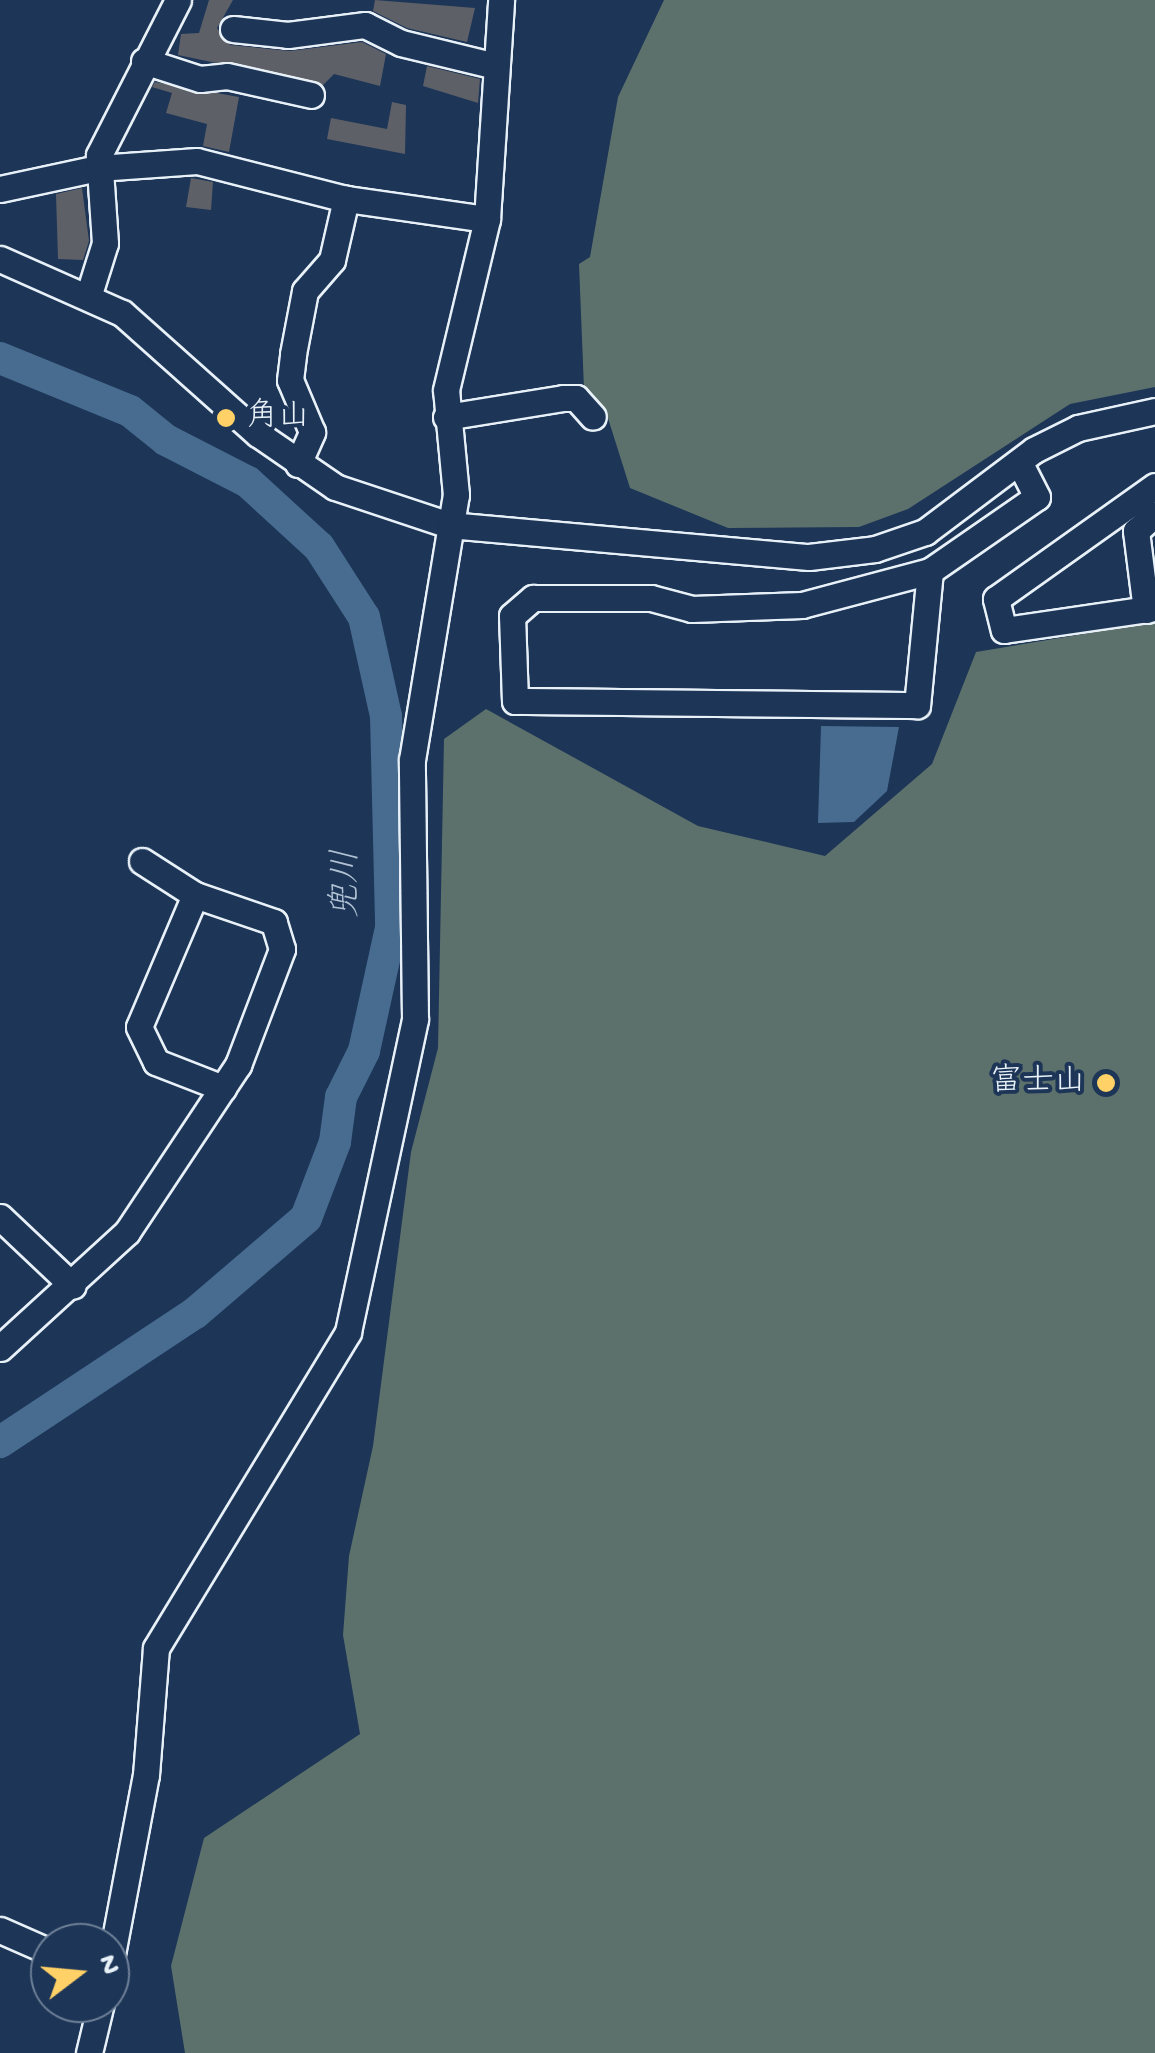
<!DOCTYPE html>
<html>
<head>
<meta charset="utf-8">
<style>
  body { margin:0 }
  #map { position:relative; width:1155px; height:2053px; overflow:hidden; background:#1d3557; font-family:"Gochi Hand","Klee One",sans-serif }
  div>[style] { position:absolute }
  .green>* { inset:0; background:#5d716c }
  .water>* { inset:0; background:#476c8f }
  .river>* { height:32px; margin:-16px; padding:0 16px; transform-origin:16px; border-radius:16px; background:#476c8f }
  .building>* { inset:0; background:#5e6068 }
  .roads { filter:drop-shadow(2px 0 #e8f1f8) drop-shadow(-2px 0 #e8f1f8) drop-shadow(0 2px #e8f1f8) drop-shadow(0 -2px #e8f1f8) }
  .minor>* { height:25px; margin:-12.5px; padding:0 12.5px; transform-origin:12.5px; border-radius:12.5px; background:#1d3557 }
  .dots>* { width:28px; height:28px; translate:-50% -50%; box-sizing:border-box; border:5px solid #1d3557; border-radius:50% }
  span { translate:-50% -50%; white-space:nowrap; text-align:center; line-height:1.15; -webkit-text-stroke:8px #1d3557; paint-order:stroke }
  .poi-label { font-size:32px; color:#e8f1f8 }
  .left { translate:0 -50%; text-align:left }
  .right { translate:-100% -50%; text-align:right }
  .water-label { font-size:35px; color:#b0c2d3; font-style:italic }
  .north { position:absolute; left:30px; top:1923px; width:100px; height:100px; box-sizing:border-box; background:#1d3557; border:2px solid #6e8097; border-radius:50%; rotate:74deg; font-size:28px; font-weight:700; line-height:40px; text-align:center; color:#e8f1f8 }
  .north::after { content:''; display:block; margin:auto; width:35px; height:45px; background:#ffd166; clip-path:polygon(50% 0,100% 100%,50% 72%,0 100%) }
</style>
</head>
<body>
<div id="map">
  <div class="green">
    <div style="clip-path:polygon(664px 0,1155px 0,1155px 387px,1070px 404px,908px 509px,859px 527px,728px 528px,630px 488px,607px 415px,584px 389px,579px 264px,590px 257px,618px 97px)"></div>
    <div style="clip-path:polygon(1155px 622px,1155px 2053px,185px 2053px,171px 1966px,204px 1838px,360px 1734px,343px 1635px,349px 1556px,373px 1446px,411px 1152px,438px 1048px,444px 739px,486px 709px,698px 826px,825px 856px,932px 764px,976px 652px)"></div>
  </div>
  <div class="water">
    <div style="clip-path:polygon(821px 726px,899px 727px,887px 791px,854px 822px,818px 823px)"></div>
  </div>
  <div class="river">
    <div style="left:0;top:358px;width:140px;rotate:22.2deg"></div>
    <div style="left:130px;top:411px;width:46px;rotate:38.9deg"></div>
    <div style="left:166px;top:440px;width:92px;rotate:27.1deg"></div>
    <div style="left:248px;top:482px;width:96px;rotate:42.5deg"></div>
    <div style="left:319px;top:547px;width:83px;rotate:57.3deg"></div>
    <div style="left:364px;top:617px;width:101px;rotate:77.5deg"></div>
    <div style="left:386px;top:716px;width:212px;rotate:88.6deg"></div>
    <div style="left:391px;top:928px;width:126px;rotate:102.4deg"></div>
    <div style="left:364px;top:1051px;width:51px;rotate:116.6deg"></div>
    <div style="left:341px;top:1097px;width:45px;rotate:97.6deg"></div>
    <div style="left:335px;top:1142px;width:81px;rotate:110.9deg"></div>
    <div style="left:306px;top:1218px;width:146px;rotate:139.4deg"></div>
    <div style="left:195px;top:1313px;width:234px;rotate:146.5deg"></div>
  </div>
  <div class="building">
    <div style="clip-path:polygon(209px 0,233px 0,217px 28px,230px 45px,290px 51px,362px 42px,386px 54px,380px 86px,334px 74px,323px 85px,178px 55px,181px 34px,199px 33px)"></div>
    <div style="clip-path:polygon(375px 0,475px 8px,467px 42px,407px 28px,373px 11px)"></div>
    <div style="clip-path:polygon(427px 66px,480px 79px,478px 103px,423px 86px)"></div>
    <div style="clip-path:polygon(155px 82px,239px 97px,229px 152px,203px 146px,207px 124px,166px 113px,172px 93px,152px 87px)"></div>
    <div style="clip-path:polygon(392px 102px,406px 105px,405px 154px,327px 139px,331px 118px,387px 129px)"></div>
    <div style="clip-path:polygon(191px 178px,213px 182px,211px 210px,186px 207px)"></div>
    <div style="clip-path:polygon(82px 188px,89px 241px,83px 260px,58px 259px,56px 194px)"></div>
  </div>
  <div class="roads">
    <div class="minor">
      <div style="left:233px;top:29px;width:55px;rotate:6.2deg"></div>
      <div style="left:288px;top:35px;width:78px;rotate:-7.4deg"></div>
      <div style="left:365px;top:25px;width:40px;rotate:26.6deg"></div>
      <div style="left:401px;top:43px;width:98px;rotate:13.6deg"></div>
      <div style="left:144px;top:61px;width:59px;rotate:17.8deg"></div>
      <div style="left:200px;top:79px;width:27px;rotate:-6deg"></div>
      <div style="left:227px;top:76px;width:86px;rotate:12.7deg"></div>
      <div style="left:0;top:189px;width:100px;rotate:-12.1deg"></div>
      <div style="left:98px;top:168px;width:99px;rotate:-4deg"></div>
      <div style="left:197px;top:161px;width:154px;rotate:14.3deg"></div>
      <div style="left:346px;top:199px;width:142px;rotate:8.1deg"></div>
      <div style="left:0;top:259px;width:133px;rotate:23.9deg"></div>
      <div style="left:122px;top:313px;width:182px;rotate:41.7deg"></div>
      <div style="left:258px;top:434px;width:93px;rotate:34.5deg"></div>
      <div style="left:335px;top:487px;width:120px;rotate:18.4deg"></div>
      <div style="left:449px;top:525px;width:361px;rotate:5.1deg"></div>
      <div style="left:809px;top:557px;width:66px;rotate:-6.9deg"></div>
      <div style="left:875px;top:549px;width:53px;rotate:-18.8deg"></div>
      <div style="left:925px;top:532px;width:136px;rotate:-37deg"></div>
      <div style="left:1034px;top:450px;width:49px;rotate:-26.6deg"></div>
      <div style="left:1078px;top:428px;width:79px;rotate:-12.4deg"></div>
      <div style="left:89px;top:294px;width:53px;rotate:-72.6deg"></div>
      <div style="left:105px;top:243px;width:88px;rotate:-93.9deg"></div>
      <div style="left:99px;top:155px;width:174px;rotate:-63deg"></div>
      <div style="left:446px;top:417px;width:119px;rotate:-9.2deg"></div>
      <div style="left:563px;top:398px;width:13px"></div>
      <div style="left:576px;top:398px;width:25px;rotate:48deg"></div>
      <div style="left:298px;top:464px;width:35px;rotate:-66deg"></div>
      <div style="left:312px;top:432px;width:56px;rotate:-112.9deg"></div>
      <div style="left:290px;top:380px;width:26px;rotate:-83deg"></div>
      <div style="left:293px;top:354px;width:64px;rotate:-79.2deg"></div>
      <div style="left:305px;top:291px;width:41px;rotate:-48.9deg"></div>
      <div style="left:332px;top:260px;width:63px;rotate:-77.1deg"></div>
      <div style="left:1155px;top:486px;width:195px;rotate:144.6deg"></div>
      <div style="left:996px;top:599px;width:32px;rotate:76deg"></div>
      <div style="left:1004px;top:630px;width:153px;rotate:-8.3deg"></div>
      <div style="left:930px;top:571px;width:135px;rotate:95.5deg"></div>
      <div style="left:917px;top:705px;width:402px;rotate:-179.4deg"></div>
      <div style="left:515px;top:701px;width:85px;rotate:-92deg"></div>
      <div style="left:512px;top:616px;width:28px;rotate:-41deg"></div>
      <div style="left:533px;top:598px;width:118px"></div>
      <div style="left:651px;top:598px;width:42px;rotate:15deg"></div>
      <div style="left:692px;top:609px;width:110px;rotate:-2.1deg"></div>
      <div style="left:802px;top:605px;width:132px;rotate:-14.9deg"></div>
      <div style="left:930px;top:571px;width:130px;rotate:-34.7deg"></div>
      <div style="left:1037px;top:497px;width:39px;rotate:-117deg"></div>
      <div style="left:1146px;top:610px;width:80px;rotate:-97.2deg"></div>
      <div style="left:1136px;top:531px;width:25px;rotate:-42deg"></div>
      <div style="left:195px;top:895px;width:143px;rotate:113deg"></div>
      <div style="left:139px;top:1027px;width:39px;rotate:64deg"></div>
      <div style="left:156px;top:1062px;width:72px;rotate:21.2deg"></div>
      <div style="left:0;top:1217px;width:100px;rotate:43.4deg"></div>
      <div style="left:0;top:1348px;width:172px;rotate:-42.4deg"></div>
      <div style="left:127px;top:1232px;width:201px;rotate:-56.4deg"></div>
      <div style="left:238px;top:1065px;width:124px;rotate:-69.2deg"></div>
      <div style="left:282px;top:949px;width:28px;rotate:-107deg"></div>
      <div style="left:274px;top:922px;width:83px;rotate:-161.1deg"></div>
      <div style="left:195px;top:895px;width:63px;rotate:-147.3deg"></div>
      <div style="left:0;top:1930px;width:55px;rotate:23.7deg"></div>
      <div style="left:110px;top:1965px;width:193px;rotate:-79.3deg"></div>
      <div style="left:146px;top:1775px;width:127px;rotate:-85.5deg"></div>
      <div style="left:156px;top:1648px;width:370px;rotate:-58.7deg"></div>
      <div style="left:348px;top:1332px;width:320px;rotate:-77.9deg"></div>
      <div style="left:415px;top:1019px;width:259px;rotate:-90.7deg"></div>
      <div style="left:412px;top:760px;width:269px;rotate:-80.6deg"></div>
      <div style="left:456px;top:495px;width:105px;rotate:-95.4deg"></div>
      <div style="left:446px;top:390px;width:176px;rotate:-76.5deg"></div>
      <div style="left:487px;top:219px;width:219px;rotate:-86.3deg"></div>
      <div style="left:89px;top:2053px;width:51px;rotate:-76.5deg"></div>
    </div>
  </div>
  <div class="dots">
    <div style="left:226px;top:418px;background:#ffd166"></div>
    <div style="left:1106px;top:1083px;background:#ffd166"></div>
  </div>
  <div class="poi-label">
    <span class="left" style="left:246px;top:418px">角山</span>
    <span class="right" style="left:1086px;top:1083px">富士山</span>
  </div>
  <div class="water-label">
    <span style="left:349px;top:884px;rotate:-90deg">兜川</span>
  </div>
  <div class="north">N</div>
</div>
</body>
</html>
